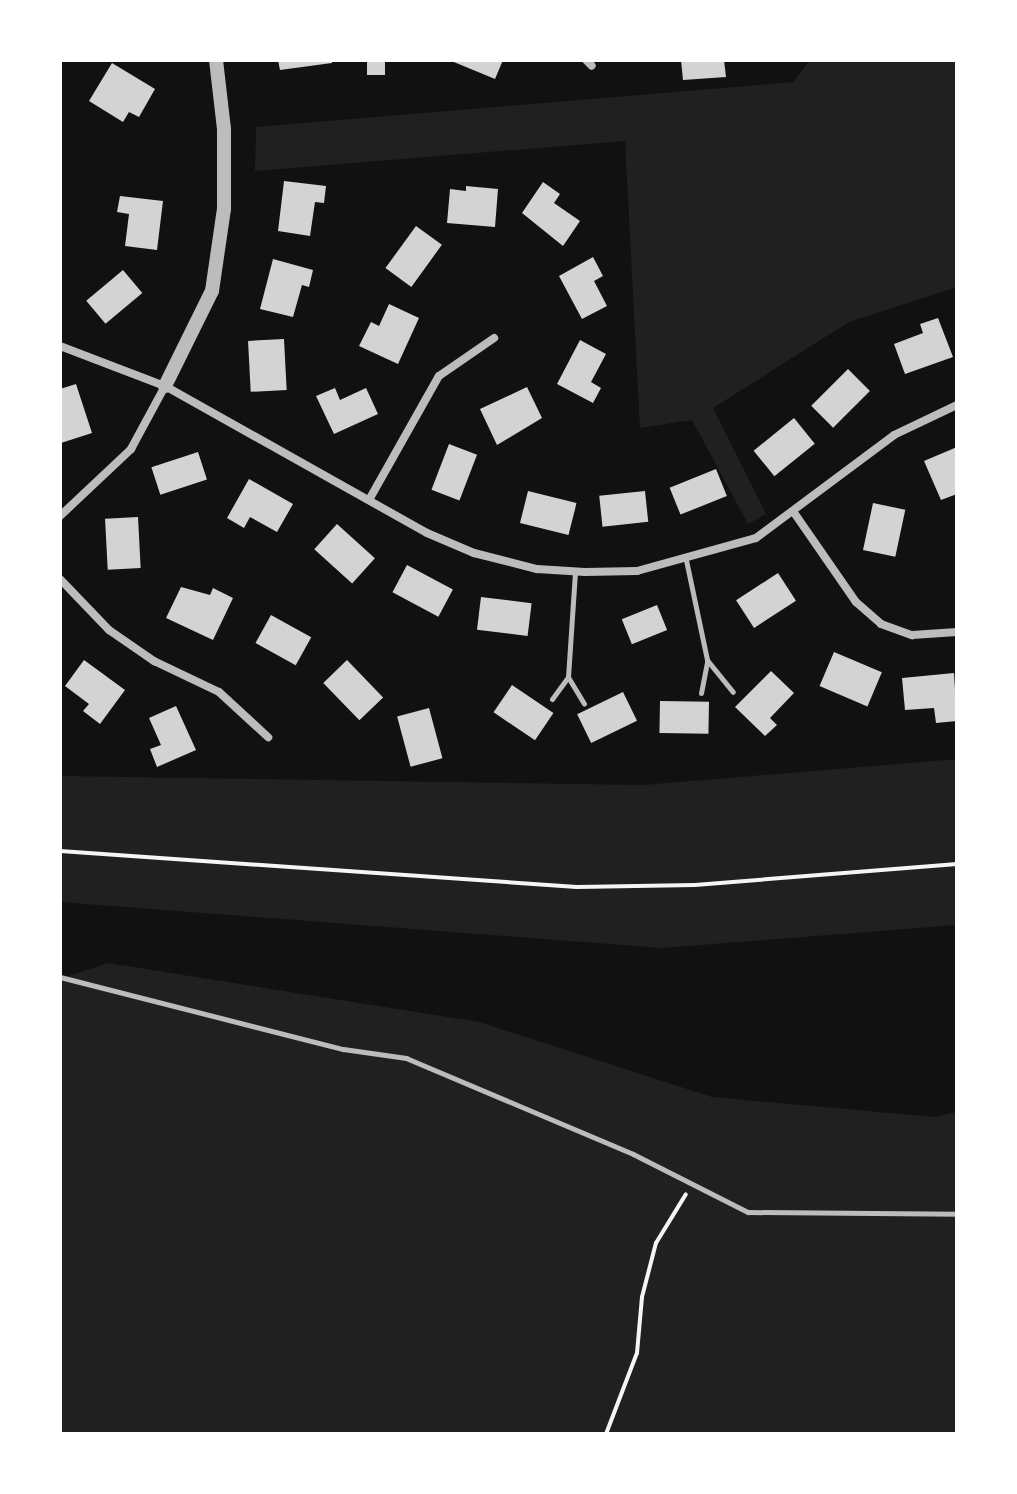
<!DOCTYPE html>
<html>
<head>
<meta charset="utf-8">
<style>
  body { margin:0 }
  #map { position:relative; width:1017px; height:1494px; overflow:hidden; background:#111; font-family:Literata,serif }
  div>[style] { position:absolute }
  .green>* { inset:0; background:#202020 }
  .building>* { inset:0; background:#d3d3d3; transform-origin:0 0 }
  .path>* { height:4px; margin:-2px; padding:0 2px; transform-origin:2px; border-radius:2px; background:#f5f5f5 }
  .service>* { height:5px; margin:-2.5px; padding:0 2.5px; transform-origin:2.5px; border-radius:2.5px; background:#bcbcbc }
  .minor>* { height:8px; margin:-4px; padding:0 4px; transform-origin:4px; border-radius:4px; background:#bcbcbc }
  .tertiary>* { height:14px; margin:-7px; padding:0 7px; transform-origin:7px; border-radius:7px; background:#bcbcbc }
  span { translate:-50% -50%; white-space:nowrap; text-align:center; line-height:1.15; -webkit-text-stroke:8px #fff; paint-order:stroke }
  .frame { position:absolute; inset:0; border:62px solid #fff; pointer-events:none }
</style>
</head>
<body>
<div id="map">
  <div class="green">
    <div style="clip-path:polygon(810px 60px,957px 60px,957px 287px,849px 322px,713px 408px,766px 514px,748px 524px,692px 420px,640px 428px,625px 141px,255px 171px,256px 127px,793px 82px)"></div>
    <div style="clip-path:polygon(957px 759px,957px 925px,662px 948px,60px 902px,60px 776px,643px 785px)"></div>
    <div style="clip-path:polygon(108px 963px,479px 1022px,712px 1097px,934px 1117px,957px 1112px,957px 1434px,60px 1434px,60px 979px)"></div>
  </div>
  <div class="building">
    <div style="clip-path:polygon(278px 60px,332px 60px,332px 63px,280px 70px)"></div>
    <div style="left:367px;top:60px;width:18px;height:15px"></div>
    <div style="clip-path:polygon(449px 60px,503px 60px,495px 79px)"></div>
    <div style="clip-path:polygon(681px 60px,724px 60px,726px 77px,683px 80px)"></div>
    <div style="clip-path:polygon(112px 63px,155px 89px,139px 117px,129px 112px,123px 122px,89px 101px)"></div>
    <div style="clip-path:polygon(284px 181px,326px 186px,324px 203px,315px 202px,310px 236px,278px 231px)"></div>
    <div style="clip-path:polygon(543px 182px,560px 194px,554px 203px,580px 221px,563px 246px,522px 213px)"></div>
    <div style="clip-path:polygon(466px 186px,498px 189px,495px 227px,447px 223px,450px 189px,466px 191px)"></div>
    <div style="clip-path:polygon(120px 196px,163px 201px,157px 250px,125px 246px,129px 214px,117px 212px)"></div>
    <div style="left:416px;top:226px;width:32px;height:52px;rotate:36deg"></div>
    <div style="clip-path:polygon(593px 257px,603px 276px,594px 281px,607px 306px,582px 319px,559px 276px)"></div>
    <div style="clip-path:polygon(273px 259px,313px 270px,309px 287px,302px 285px,293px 317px,260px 309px)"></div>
    <div style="left:123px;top:270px;width:30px;height:48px;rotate:50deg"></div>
    <div style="clip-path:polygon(389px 304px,419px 318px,398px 364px,359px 346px,371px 322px,379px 326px)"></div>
    <div style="clip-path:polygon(938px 318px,953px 357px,905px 374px,894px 344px,923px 333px,920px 324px)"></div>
    <div style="left:284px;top:339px;width:51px;height:36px;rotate:87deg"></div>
    <div style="clip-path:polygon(580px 340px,606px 354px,591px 382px,601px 388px,593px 403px,557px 384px)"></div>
    <div style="left:848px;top:369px;width:31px;height:52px;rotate:45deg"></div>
    <div style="clip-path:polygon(76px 384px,92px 433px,61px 443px,60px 389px)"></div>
    <div style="clip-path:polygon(527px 387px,542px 418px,497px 445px,480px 409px)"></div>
    <div style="clip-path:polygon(335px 388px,340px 400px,366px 388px,378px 414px,334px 434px,316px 396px)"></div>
    <div style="left:794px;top:418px;width:33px;height:52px;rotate:51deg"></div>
    <div style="left:449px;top:444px;width:30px;height:49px;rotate:21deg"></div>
    <div style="clip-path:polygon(957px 447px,957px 494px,941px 500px,924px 461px)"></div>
    <div style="left:198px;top:452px;width:29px;height:49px;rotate:72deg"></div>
    <div style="left:716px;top:469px;width:29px;height:50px;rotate:68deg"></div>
    <div style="clip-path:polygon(249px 479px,293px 504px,277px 532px,250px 517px,244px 528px,227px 518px)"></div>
    <div style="left:528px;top:491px;width:50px;height:33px;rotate:14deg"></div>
    <div style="left:645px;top:491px;width:31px;height:46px;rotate:84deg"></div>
    <div style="left:873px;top:503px;width:33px;height:48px;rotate:12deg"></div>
    <div style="left:138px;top:517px;width:51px;height:33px;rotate:87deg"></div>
    <div style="left:337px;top:524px;width:51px;height:34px;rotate:42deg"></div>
    <div style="left:407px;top:565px;width:52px;height:31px;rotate:28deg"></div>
    <div style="left:778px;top:573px;width:33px;height:50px;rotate:57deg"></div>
    <div style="clip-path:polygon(181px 587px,210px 595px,213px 588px,233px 598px,213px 640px,166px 618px)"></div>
    <div style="left:481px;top:597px;width:51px;height:33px;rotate:7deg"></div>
    <div style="left:657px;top:605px;width:27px;height:38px;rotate:68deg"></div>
    <div style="left:271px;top:615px;width:46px;height:32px;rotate:29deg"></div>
    <div style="left:834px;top:652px;width:52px;height:37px;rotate:23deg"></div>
    <div style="clip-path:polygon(84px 660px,125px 690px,100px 724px,83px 711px,89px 704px,65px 686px)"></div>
    <div style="left:347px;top:660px;width:52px;height:33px;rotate:46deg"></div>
    <div style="clip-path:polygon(771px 671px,794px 693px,770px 718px,777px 725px,765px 736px,735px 707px)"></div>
    <div style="clip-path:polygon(954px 673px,957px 721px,936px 723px,934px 708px,905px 710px,902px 678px)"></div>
    <div style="left:512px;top:685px;width:50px;height:33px;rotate:34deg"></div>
    <div style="left:623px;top:692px;width:32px;height:51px;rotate:64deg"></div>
    <div style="left:660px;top:701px;width:49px;height:32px;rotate:1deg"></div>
    <div style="clip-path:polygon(176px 706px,196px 750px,157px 767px,150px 749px,161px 745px,149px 718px)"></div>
    <div style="left:429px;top:708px;width:52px;height:33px;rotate:75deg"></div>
  </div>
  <div class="path">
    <div style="left:60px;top:851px;width:518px;rotate:3.98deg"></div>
    <div style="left:577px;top:887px;width:118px;rotate:-1deg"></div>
    <div style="left:695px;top:885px;width:263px;rotate:-4.6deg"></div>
    <div style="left:606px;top:1434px;width:87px;rotate:-69.1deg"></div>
    <div style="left:637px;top:1353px;width:56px;rotate:-84.9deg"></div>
    <div style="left:642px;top:1297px;width:56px;rotate:-75.5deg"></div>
    <div style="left:656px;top:1243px;width:57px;rotate:-58.5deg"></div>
  </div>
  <div class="service">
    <div style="left:686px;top:560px;width:102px;rotate:78.1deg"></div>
    <div style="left:707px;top:660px;width:41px;rotate:50.9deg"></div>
    <div style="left:575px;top:572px;width:105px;rotate:93.8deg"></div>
    <div style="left:568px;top:677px;width:31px;rotate:59deg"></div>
    <div style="left:701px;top:693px;width:33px;rotate:-79deg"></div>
    <div style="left:552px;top:699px;width:27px;rotate:-54deg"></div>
    <div style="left:60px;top:977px;width:292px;rotate:14.3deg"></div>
    <div style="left:343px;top:1049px;width:64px;rotate:8.1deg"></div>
    <div style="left:406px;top:1058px;width:246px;rotate:22.9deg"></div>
    <div style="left:633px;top:1154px;width:129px;rotate:26.8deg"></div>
    <div style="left:748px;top:1212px;width:209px;rotate:0.5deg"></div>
  </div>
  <div class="minor">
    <div style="left:586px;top:60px;width:8px;rotate:45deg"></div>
    <div style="left:60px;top:346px;width:112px;rotate:20.9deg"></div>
    <div style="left:165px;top:386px;width:300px;rotate:29.3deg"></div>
    <div style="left:427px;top:533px;width:51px;rotate:23.1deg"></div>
    <div style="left:474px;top:553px;width:65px;rotate:14.3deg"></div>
    <div style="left:537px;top:569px;width:48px;rotate:3.6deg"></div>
    <div style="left:585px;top:572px;width:52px;rotate:-1.1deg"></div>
    <div style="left:637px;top:571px;width:123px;rotate:-15.5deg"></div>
    <div style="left:756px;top:538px;width:172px;rotate:-36.7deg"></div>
    <div style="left:894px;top:435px;width:70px;rotate:-25.5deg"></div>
    <div style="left:369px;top:500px;width:142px;rotate:-60.6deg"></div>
    <div style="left:439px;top:376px;width:67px;rotate:-34.6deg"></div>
    <div style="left:795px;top:514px;width:107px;rotate:55.3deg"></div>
    <div style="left:856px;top:602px;width:33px;rotate:41deg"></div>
    <div style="left:881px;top:624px;width:33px;rotate:20deg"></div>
    <div style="left:912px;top:635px;width:45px;rotate:-3.8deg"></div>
    <div style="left:60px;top:516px;width:98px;rotate:-43.3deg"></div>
    <div style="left:131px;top:449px;width:72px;rotate:-61.6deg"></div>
    <div style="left:60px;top:579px;width:71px;rotate:46.1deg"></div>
    <div style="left:109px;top:630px;width:55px;rotate:34.6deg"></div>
    <div style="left:154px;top:661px;width:72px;rotate:25.5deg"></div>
    <div style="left:219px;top:692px;width:67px;rotate:42.6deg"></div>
  </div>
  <div class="tertiary">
    <div style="left:165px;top:386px;width:106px;rotate:-63.7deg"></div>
    <div style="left:212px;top:291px;width:83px;rotate:-81.7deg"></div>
    <div style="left:224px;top:209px;width:80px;rotate:-90deg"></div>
    <div style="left:224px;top:129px;width:69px;rotate:-96.6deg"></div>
  </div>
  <div class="frame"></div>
</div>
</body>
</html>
